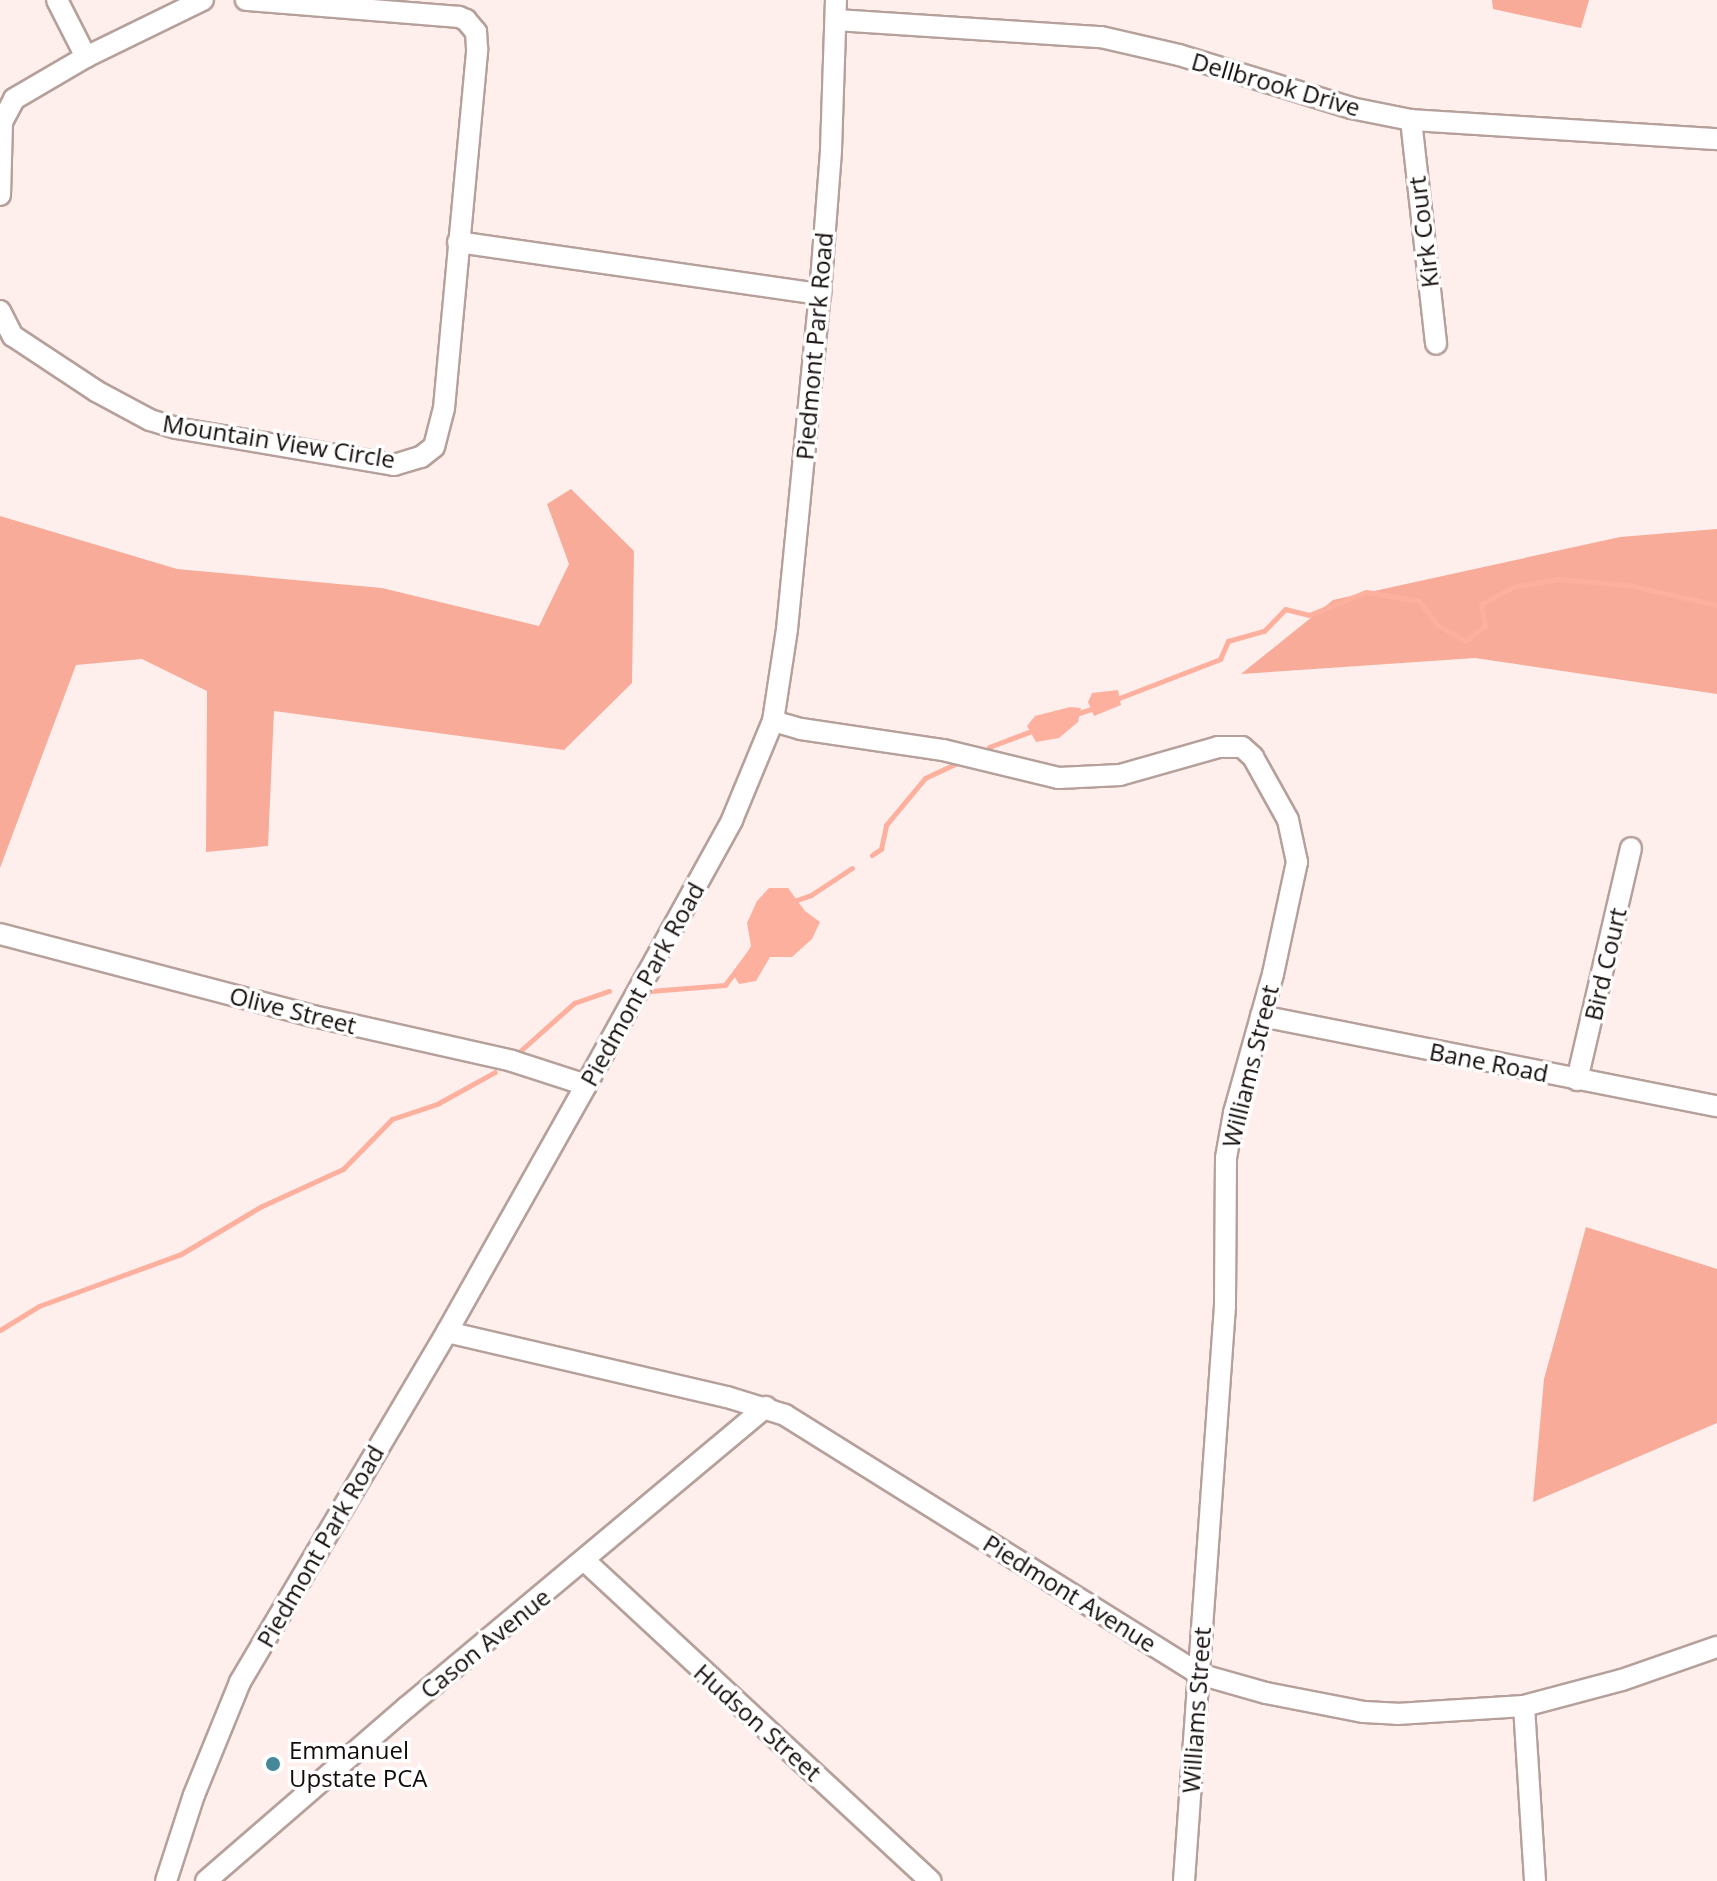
<!DOCTYPE html>
<html>
<head>
<meta charset="utf-8">
<style>
  body { margin:0 }
  #map { position:relative; width:1717px; height:1881px; overflow:hidden; background:#feefec; font-family:"Open Sans",sans-serif }
  div>[style] { position:absolute }
  .forest>* { inset:0; background:#f8ab99 }
  .water>* { inset:0; background:#feb09f }
  .stream>* { height:5px; margin:-2.5px; padding:0 2.5px; transform-origin:2.5px; border-radius:2.5px; background:#feb09f }
  .roads { filter:drop-shadow(2px 0 #b6a09b) drop-shadow(-2px 0 #b6a09b) drop-shadow(0 2px #b6a09b) drop-shadow(0 -2px #b6a09b) }
  .minor>* { height:20px; margin:-10px; padding:0 10px; transform-origin:10px; border-radius:10px; background:#fff }
  .dots>* { width:22px; height:22px; translate:-50% -50%; box-sizing:border-box; border:4px solid #fff; border-radius:50% }
  span { translate:-50% -50%; white-space:nowrap; text-align:center; line-height:1.15; -webkit-text-stroke:7px #fff; paint-order:stroke }
  .street-label { font-size:24px; color:#130c0a }
  .poi-label { font-size:24px; color:#130c0a }
  .left { translate:0 -50%; text-align:left }
</style>
</head>
<body>
<div id="map">
  <div class="forest">
    <div style="clip-path:polygon(1492px 0,1589px 0,1581px 28px,1493px 9px)"></div>
    <div style="clip-path:polygon(571px 489px,634px 551px,632px 683px,564px 750px,274px 711px,268px 846px,206px 852px,207px 691px,142px 659px,76px 665px,0 868px,0 516px,177px 569px,382px 588px,539px 626px,569px 564px,547px 504px)"></div>
    <div style="clip-path:polygon(1717px 529px,1717px 694px,1475px 658px,1241px 674px,1333px 600px,1620px 537px)"></div>
    <div style="clip-path:polygon(1586px 1227px,1717px 1269px,1717px 1423px,1533px 1502px,1544px 1379px)"></div>
  </div>
  <div class="water">
    <div style="clip-path:polygon(1118px 690px,1121px 705px,1094px 716px,1088px 702px,1092px 693px)"></div>
    <div style="clip-path:polygon(1070px 707px,1081px 708px,1078px 722px,1059px 738px,1036px 742px,1027px 726px,1035px 716px)"></div>
    <div style="clip-path:polygon(769px 888px,788px 888px,805px 911px,820px 922px,812px 939px,792px 957px,770px 957px,756px 981px,739px 984px,734px 976px,751px 946px,747px 923px,757px 901px)"></div>
  </div>
  <div class="stream">
    <div style="left:1114px;top:700px;width:114px;rotate:-21.1deg"></div>
    <div style="left:1220px;top:659px;width:20px;rotate:-66deg"></div>
    <div style="left:1228px;top:641px;width:37px;rotate:-16deg"></div>
    <div style="left:1264px;top:631px;width:30px;rotate:-46deg"></div>
    <div style="left:1285px;top:609px;width:25px;rotate:14deg"></div>
    <div style="left:1309px;top:615px;width:61px;rotate:-22deg"></div>
    <div style="left:1366px;top:592px;width:54px;rotate:9.6deg"></div>
    <div style="left:1419px;top:601px;width:31px;rotate:52deg"></div>
    <div style="left:1438px;top:625px;width:31px;rotate:31deg"></div>
    <div style="left:1465px;top:641px;width:25px;rotate:-37deg"></div>
    <div style="left:1485px;top:626px;width:22px;rotate:-100deg"></div>
    <div style="left:1481px;top:604px;width:36px;rotate:-28deg"></div>
    <div style="left:1513px;top:587px;width:46px;rotate:-10.1deg"></div>
    <div style="left:1558px;top:579px;width:70px;rotate:4.9deg"></div>
    <div style="left:1628px;top:585px;width:91px;rotate:12.7deg"></div>
    <div style="left:1076px;top:714px;width:22px;rotate:-18deg"></div>
    <div style="left:989px;top:747px;width:51px;rotate:-20.6deg"></div>
    <div style="left:872px;top:855px;width:11px;rotate:-34deg"></div>
    <div style="left:881px;top:849px;width:25px;rotate:-78deg"></div>
    <div style="left:886px;top:825px;width:61px;rotate:-50.3deg"></div>
    <div style="left:925px;top:778px;width:35px;rotate:-25deg"></div>
    <div style="left:791px;top:902px;width:21px;rotate:-19deg"></div>
    <div style="left:811px;top:895px;width:49px;rotate:-33.4deg"></div>
    <div style="left:650px;top:991px;width:75px;rotate:-4.6deg"></div>
    <div style="left:725px;top:985px;width:44px;rotate:-53.4deg"></div>
    <div style="left:519px;top:1052px;width:74px;rotate:-41.7deg"></div>
    <div style="left:574px;top:1003px;width:37px;rotate:-19deg"></div>
    <div style="left:0;top:1330px;width:46px;rotate:-31.6deg"></div>
    <div style="left:39px;top:1306px;width:151px;rotate:-20.1deg"></div>
    <div style="left:181px;top:1254px;width:94px;rotate:-30.7deg"></div>
    <div style="left:262px;top:1206px;width:89px;rotate:-24.6deg"></div>
    <div style="left:343px;top:1169px;width:70px;rotate:-45.6deg"></div>
    <div style="left:392px;top:1119px;width:47px;rotate:-18.4deg"></div>
    <div style="left:437px;top:1104px;width:66px;rotate:-28.9deg"></div>
  </div>
  <div class="roads">
    <div class="minor">
      <div style="left:57px;top:0;width:64px;rotate:63deg"></div>
      <div style="left:836px;top:20px;width:266px;rotate:3.7deg"></div>
      <div style="left:1101px;top:37px;width:80px;rotate:13deg"></div>
      <div style="left:1179px;top:55px;width:180px;rotate:17.1deg"></div>
      <div style="left:1351px;top:108px;width:61px;rotate:11.3deg"></div>
      <div style="left:1411px;top:120px;width:307px;rotate:3.6deg"></div>
      <div style="left:1411px;top:120px;width:225px;rotate:83.6deg"></div>
      <div style="left:0;top:195px;width:73px;rotate:-88.4deg"></div>
      <div style="left:2px;top:122px;width:26px;rotate:-62deg"></div>
      <div style="left:14px;top:99px;width:83px;rotate:-30.3deg"></div>
      <div style="left:86px;top:57px;width:130px;rotate:-26deg"></div>
      <div style="left:458px;top:242px;width:366px;rotate:8.2deg"></div>
      <div style="left:0;top:311px;width:28px;rotate:63deg"></div>
      <div style="left:13px;top:336px;width:100px;rotate:33.5deg"></div>
      <div style="left:96px;top:391px;width:61px;rotate:28.2deg"></div>
      <div style="left:150px;top:420px;width:27px;rotate:17deg"></div>
      <div style="left:176px;top:428px;width:221px;rotate:9.6deg"></div>
      <div style="left:394px;top:465px;width:28px;rotate:-17deg"></div>
      <div style="left:421px;top:457px;width:16px;rotate:-38deg"></div>
      <div style="left:434px;top:447px;width:40px;rotate:-75.6deg"></div>
      <div style="left:444px;top:408px;width:361px;rotate:-84.7deg"></div>
      <div style="left:477px;top:49px;width:17px;rotate:-93deg"></div>
      <div style="left:476px;top:32px;width:16px;rotate:-130deg"></div>
      <div style="left:466px;top:20px;width:8px;rotate:-157deg"></div>
      <div style="left:459px;top:17px;width:214px;rotate:-175.4deg"></div>
      <div style="left:773px;top:721px;width:29px;rotate:16deg"></div>
      <div style="left:801px;top:729px;width:144px;rotate:8.4deg"></div>
      <div style="left:943px;top:750px;width:119px;rotate:13.6deg"></div>
      <div style="left:1059px;top:778px;width:61px;rotate:-2.8deg"></div>
      <div style="left:1120px;top:775px;width:102px;rotate:-15.9deg"></div>
      <div style="left:1218px;top:747px;width:24px"></div>
      <div style="left:1242px;top:747px;width:15px;rotate:42deg"></div>
      <div style="left:1253px;top:757px;width:72px;rotate:60.9deg"></div>
      <div style="left:1288px;top:820px;width:43px;rotate:77.9deg"></div>
      <div style="left:1297px;top:862px;width:115px;rotate:102.1deg"></div>
      <div style="left:1273px;top:974px;width:144px;rotate:105.7deg"></div>
      <div style="left:1234px;top:1113px;width:46px;rotate:100.1deg"></div>
      <div style="left:1226px;top:1158px;width:148px;rotate:90.4deg"></div>
      <div style="left:1225px;top:1306px;width:576px;rotate:94.08deg"></div>
      <div style="left:0;top:934px;width:324px;rotate:14.7deg"></div>
      <div style="left:313px;top:1016px;width:204px;rotate:12.7deg"></div>
      <div style="left:512px;top:1061px;width:78px;rotate:18deg"></div>
      <div style="left:1261px;top:1016px;width:465px;rotate:11.2deg"></div>
      <div style="left:1577px;top:1080px;width:238px;rotate:-76.9deg"></div>
      <div style="left:447px;top:1332px;width:287px;rotate:13.1deg"></div>
      <div style="left:727px;top:1397px;width:61px;rotate:17.2deg"></div>
      <div style="left:785px;top:1415px;width:488px;rotate:32deg"></div>
      <div style="left:1199px;top:1674px;width:70px;rotate:15.8deg"></div>
      <div style="left:1266px;top:1693px;width:100px;rotate:11deg"></div>
      <div style="left:1364px;top:1712px;width:33px;rotate:3deg"></div>
      <div style="left:1397px;top:1714px;width:127px;rotate:-3.6deg"></div>
      <div style="left:1524px;top:1706px;width:101px;rotate:-14.9deg"></div>
      <div style="left:1622px;top:1680px;width:101px;rotate:-19.2deg"></div>
      <div style="left:585px;top:1561px;width:471px;rotate:42.8deg"></div>
      <div style="left:1524px;top:1706px;width:175px;rotate:86.4deg"></div>
      <div style="left:166px;top:1881px;width:90px;rotate:-72deg"></div>
      <div style="left:194px;top:1795px;width:122px;rotate:-67.8deg"></div>
      <div style="left:240px;top:1682px;width:407px;rotate:-59.4deg"></div>
      <div style="left:447px;top:1332px;width:283px;rotate:-60.6deg"></div>
      <div style="left:586px;top:1085px;width:303px;rotate:-61.1deg"></div>
      <div style="left:732px;top:820px;width:107px;rotate:-67.5deg"></div>
      <div style="left:773px;top:721px;width:93px;rotate:-81.3deg"></div>
      <div style="left:787px;top:629px;width:337px;rotate:-84.4deg"></div>
      <div style="left:820px;top:294px;width:144px;rotate:-85.6deg"></div>
      <div style="left:831px;top:150px;width:150px;rotate:-88.1deg"></div>
      <div style="left:206px;top:1881px;width:266px;rotate:-40.9deg"></div>
      <div style="left:407px;top:1707px;width:468px;rotate:-39.9deg"></div>
    </div>
  </div>
  <div class="dots">
    <div style="left:273px;top:1764px;background:#458898"></div>
  </div>
  <div class="street-label">
    <span style="left:1276px;top:84px;rotate:16deg">Dellbrook Drive</span>
    <span style="left:1423px;top:232px;rotate:-97deg">Kirk Court</span>
    <span style="left:814px;top:346px;rotate:-85deg">Piedmont Park Road</span>
    <span style="left:279px;top:441px;rotate:9deg">Mountain View Circle</span>
    <span style="left:1605px;top:964px;rotate:-77deg">Bird Court</span>
    <span style="left:642px;top:984px;rotate:-61deg">Piedmont Park Road</span>
    <span style="left:293px;top:1010px;rotate:14deg">Olive Street</span>
    <span style="left:1489px;top:1062px;rotate:11deg">Bane Road</span>
    <span style="left:1250px;top:1066px;rotate:-76deg">Williams Street</span>
    <span style="left:320px;top:1546px;rotate:-60deg">Piedmont Park Road</span>
    <span style="left:1070px;top:1593px;rotate:32deg">Piedmont Avenue</span>
    <span style="left:485px;top:1643px;rotate:-39deg">Cason Avenue</span>
    <span style="left:1196px;top:1710px;rotate:-86deg">Williams Street</span>
    <span style="left:758px;top:1722px;rotate:42deg">Hudson Street</span>
  </div>
  <div class="poi-label">
    <span class="left" style="left:289px;top:1764px">Emmanuel<br>Upstate PCA</span>
  </div>
</div>
</body>
</html>
